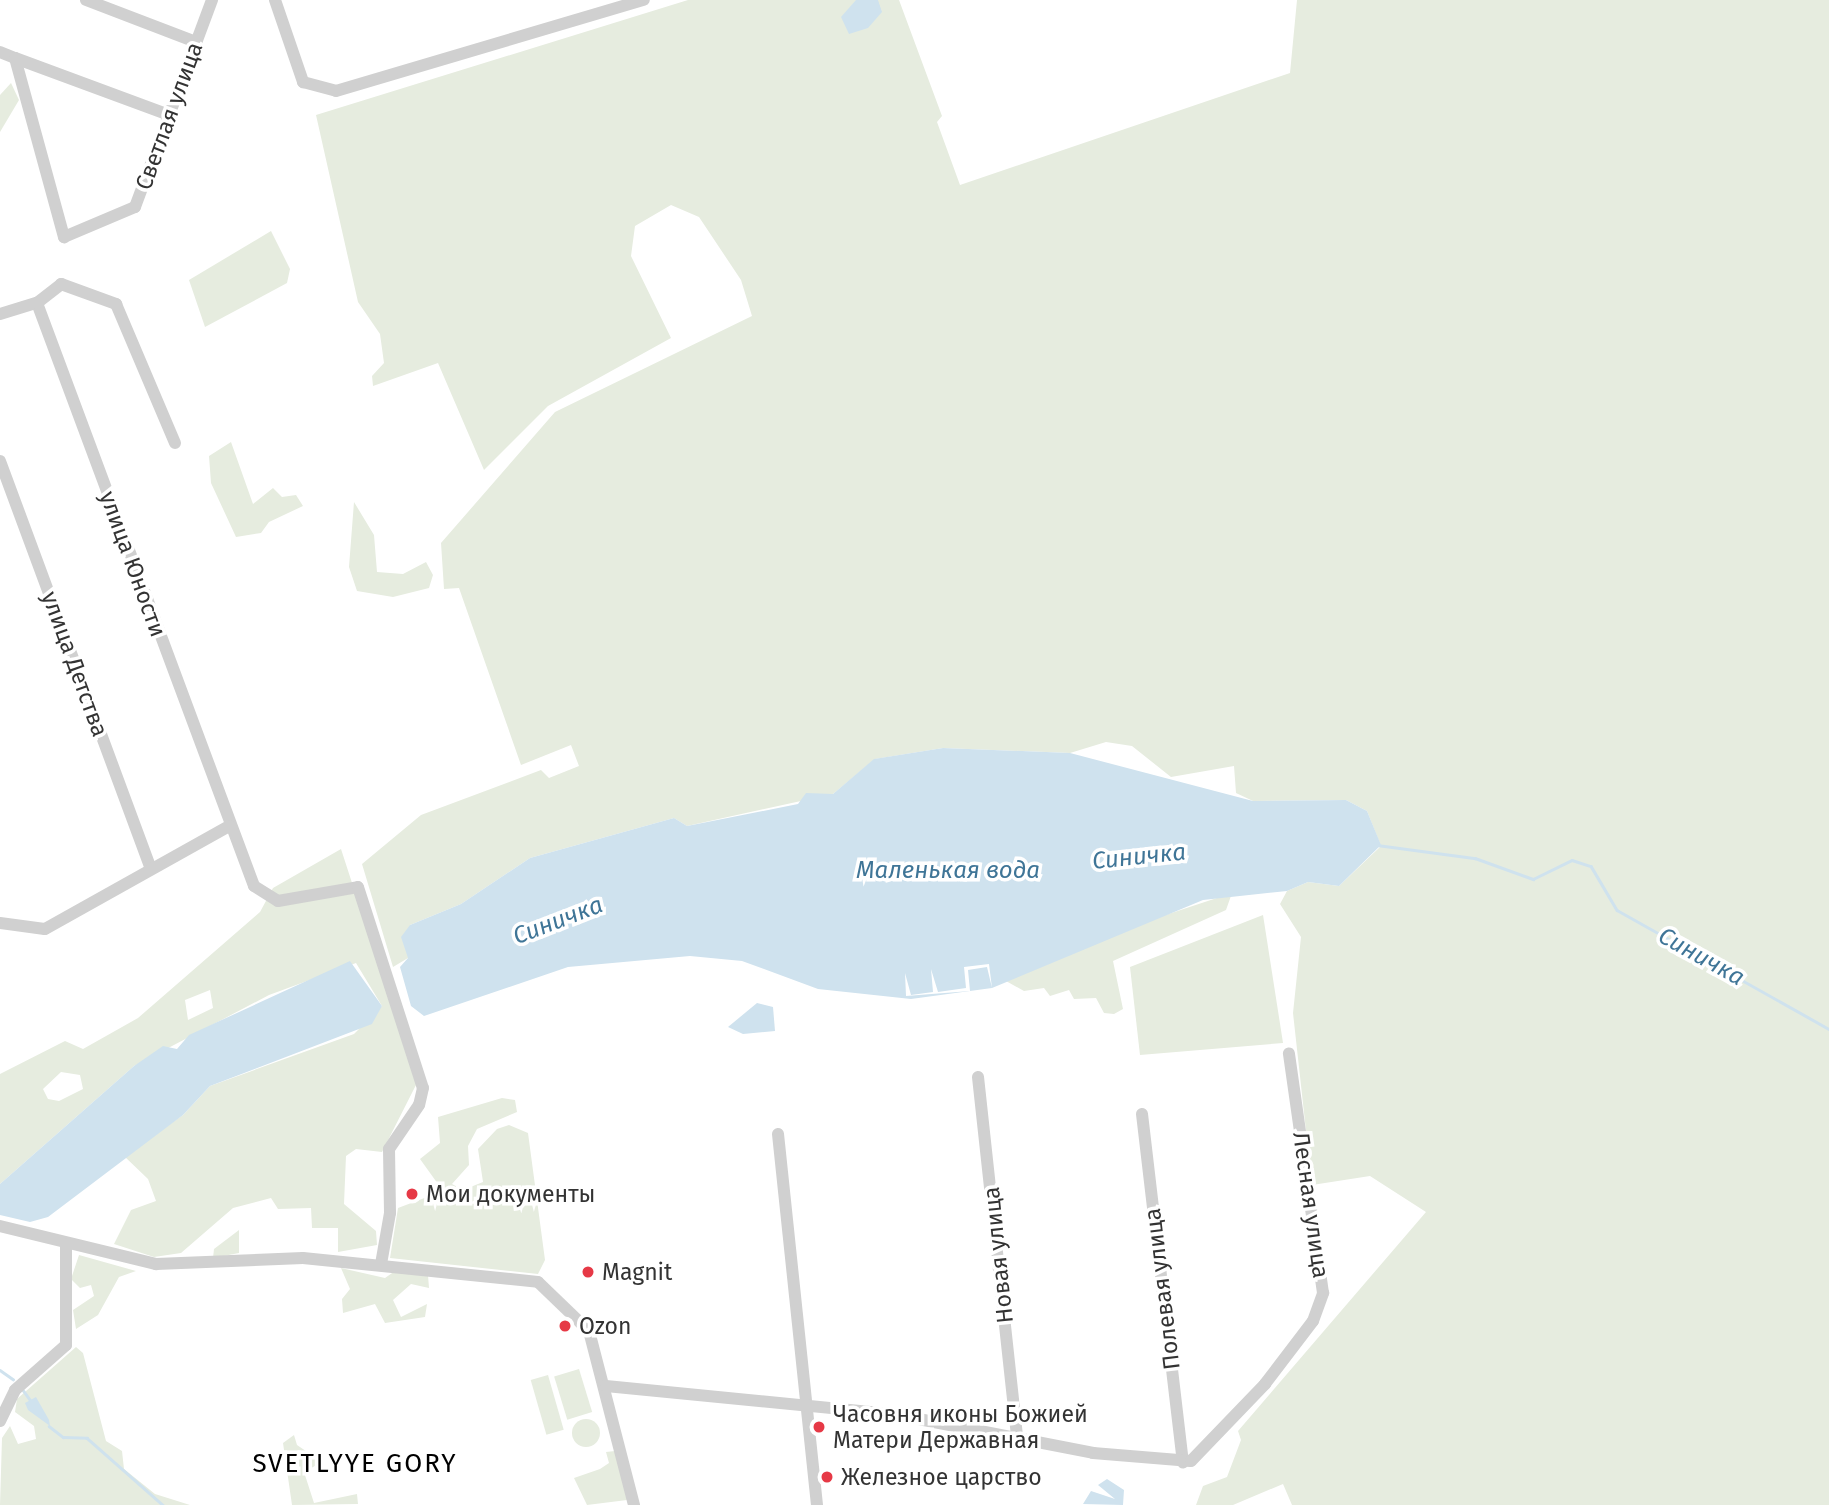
<!DOCTYPE html>
<html>
<head>
<meta charset="utf-8">
<style>
  body { margin:0 }
  #map { position:relative; width:1829px; height:1505px; overflow:hidden; background:#fff; font-family:"Fira Sans",sans-serif }
  div>[style] { position:absolute }
  .green>* { inset:0; background:#e6ecdf; transform-origin:0 0 }
  .round { border-radius:50% }
  .water>* { inset:0; background:#cfe2ee }
  .pier>* { inset:0; background:#fff }
  .stream>* { height:2.5px; margin:-1.25px; padding:0 1.25px; transform-origin:1.25px; border-radius:1.25px; background:#cfe2ee }
  .minor>* { height:12px; margin:-6px; padding:0 6px; transform-origin:6px; border-radius:6px; background:#d0d0d0 }
  .dots>* { width:19px; height:19px; translate:-50% -50%; box-sizing:border-box; border:4px solid #fff; border-radius:50% }
  span { translate:-50% -50%; white-space:nowrap; text-align:center; line-height:1.15; -webkit-text-stroke:7px #fff; paint-order:stroke }
  .street-label { font-size:23px; color:#333 }
  .poi-label { font-size:23px; color:#333 }
  .left { translate:0 -50%; text-align:left }
  .water-label { font-size:24px; color:#3f7597; font-style:italic }
  .quarter-label { font-size:26px; color:#000; letter-spacing:2px }
</style>
</head>
<body>
<div id="map">
  <div class="green">
    <div style="clip-path:polygon(688px 0,899px 0,942px 116px,937px 122px,960px 185px,1290px 73px,1297px 0,1829px 0,1829px 1505px,1292px 1505px,1283px 1484px,1233px 1505px,1196px 1505px,1203px 1486px,1227px 1477px,1241px 1440px,1238px 1431px,1426px 1212px,1370px 1176px,1312px 1185px,1293px 1013px,1301px 937px,1280px 904px,1287px 891px,1308px 882px,1339px 886px,1381px 846px,1367px 811px,1346px 800px,1253px 801px,1236px 793px,1234px 766px,1171px 777px,1132px 746px,1106px 742px,1070px 753px,943px 748px,875px 759px,833px 794px,687px 826px,674px 818px,530px 858px,461px 904px,410px 925px,408px 958px,393px 967px,362px 864px,421px 815px,541px 770px,549px 778px,579px 766px,571px 745px,521px 765px,459px 588px,444px 589px,441px 543px,555px 412px,752px 316px,741px 280px,699px 217px,671px 205px,635px 226px,631px 256px,671px 338px,548px 406px,484px 470px,438px 363px,373px 386px,372px 376px,384px 363px,380px 334px,358px 302px,316px 115px)"></div>
    <div style="clip-path:polygon(11px 83px,19px 100px,0 132px,0 95px)"></div>
    <div style="clip-path:polygon(271px 231px,290px 269px,287px 283px,205px 327px,189px 280px)"></div>
    <div style="clip-path:polygon(231px 442px,253px 504px,273px 488px,282px 497px,296px 495px,303px 506px,269px 522px,261px 533px,236px 537px,211px 483px,209px 456px)"></div>
    <div style="clip-path:polygon(354px 502px,374px 535px,377px 572px,403px 574px,426px 562px,433px 575px,429px 588px,393px 597px,357px 591px,349px 567px)"></div>
    <div style="clip-path:polygon(evenodd,341px 849px,417px 1083px,382px 1152px,356px 1149px,346px 1156px,344px 1204px,376px 1231px,377px 1245px,338px 1252px,338px 1228px,312px 1228px,311px 1208px,278px 1209px,271px 1198px,233px 1208px,181px 1253px,154px 1257px,114px 1244px,131px 1210px,156px 1201px,148px 1179px,124px 1156px,183px 1115px,210px 1086px,354px 1034px,382px 1006px,356px 963px,269px 995px,134px 1066px,0 1184px,0 1074px,65px 1041px,83px 1049px,138px 1018px,260px 912px,273px 888px,341px 849px,210px 990px,213px 1008px,188px 1020px,185px 1000px,210px 990px,341px 849px,61px 1072px,80px 1075px,83px 1089px,59px 1101px,48px 1099px,43px 1089px,61px 1072px)"></div>
    <div style="clip-path:polygon(1232px 893px,1226px 910px,1113px 961px,1123px 1009px,1114px 1014px,1104px 1013px,1096px 998px,1074px 999px,1069px 990px,1050px 996px,1044px 988px,1024px 991px,1006px 981px,1114px 932px)"></div>
    <div style="clip-path:polygon(1263px 915px,1283px 1043px,1140px 1055px,1130px 967px)"></div>
    <div style="clip-path:polygon(502px 1098px,515px 1100px,517px 1112px,477px 1129px,468px 1146px,469px 1165px,452px 1184px,463px 1190px,483px 1182px,478px 1149px,497px 1129px,509px 1125px,528px 1133px,545px 1260px,538px 1274px,390px 1258px,398px 1208px,443px 1191px,420px 1159px,440px 1143px,438px 1117px)"></div>
    <div style="clip-path:polygon(239px 1230px,239px 1253px,213px 1258px,214px 1249px)"></div>
    <div style="clip-path:polygon(79px 1255px,136px 1271px,119px 1277px,98px 1315px,76px 1329px,73px 1310px,94px 1296px,91px 1285px,80px 1288px,71px 1279px)"></div>
    <div style="clip-path:polygon(341px 1268px,385px 1278px,395px 1271px,428px 1275px,429px 1288px,411px 1284px,393px 1300px,401px 1317px,427px 1304px,425px 1317px,385px 1323px,375px 1304px,343px 1313px,342px 1299px,350px 1289px)"></div>
    <div style="clip-path:polygon(76px 1347px,83px 1353px,106px 1441px,122px 1451px,124px 1469px,155px 1494px,190px 1505px,0 1505px,2px 1438px,10px 1426px,18px 1444px,36px 1439px,34px 1426px,15px 1412px,17px 1399px)"></div>
    <div style="left:579px;top:1369px;width:45px;height:26px;rotate:73deg"></div>
    <div style="left:548px;top:1375px;width:57px;height:18px;rotate:74deg"></div>
    <div class="round" style="left:572px;top:1419px;width:28px;height:28px"></div>
    <div style="clip-path:polygon(294px 1435px,297px 1445px,322px 1462px,304px 1472px,314px 1503px,357px 1494px,358px 1504px,292px 1505px,283px 1443px)"></div>
    <div style="clip-path:polygon(615px 1451px,627px 1500px,587px 1505px,574px 1478px,600px 1469px,609px 1463px,606px 1452px)"></div>
  </div>
  <div class="water">
    <div style="clip-path:polygon(856px 0,878px 0,882px 12px,868px 28px,849px 34px,841px 17px)"></div>
    <div style="clip-path:polygon(943px 748px,1070px 753px,1253px 801px,1346px 800px,1367px 811px,1381px 845px,1339px 886px,1308px 882px,1287px 891px,1203px 900px,992px 988px,911px 999px,818px 989px,742px 961px,690px 956px,568px 967px,424px 1016px,411px 1006px,400px 967px,408px 958px,401px 937px,410px 925px,461px 904px,530px 858px,674px 818px,687px 826px,798px 804px,806px 793px,833px 794px,874px 759px)"></div>
    <div style="clip-path:polygon(350px 961px,382px 1006px,372px 1024px,210px 1086px,183px 1115px,48px 1217px,30px 1222px,0 1215px,0 1184px,134px 1066px,163px 1046px,177px 1049px,189px 1035px)"></div>
    <div style="clip-path:polygon(757px 1003px,773px 1007px,775px 1031px,743px 1034px,728px 1027px)"></div>
    <div style="clip-path:polygon(36px 1397px,49px 1420px,50px 1426px,28px 1410px,25px 1403px)"></div>
    <div style="clip-path:polygon(1107px 1479px,1124px 1490px,1123px 1505px,1083px 1504px,1091px 1491px,1115px 1499px,1098px 1485px)"></div>
  </div>
  <div class="pier">
    <div style="clip-path:polygon(989px 964px,992px 988px,987px 967px,968px 970px,970px 991px,906px 996px,905px 973px,911px 995px,933px 992px,931px 969px,938px 992px,966px 988px,964px 967px)"></div>
  </div>
  <div class="stream">
    <div style="left:1377px;top:845px;width:99px;rotate:7.6deg"></div>
    <div style="left:1475px;top:858px;width:62px;rotate:19.9deg"></div>
    <div style="left:1533px;top:879px;width:43px;rotate:-26deg"></div>
    <div style="left:1572px;top:860px;width:20px;rotate:18deg"></div>
    <div style="left:1591px;top:866px;width:51px;rotate:59.4deg"></div>
    <div style="left:1617px;top:910px;width:243px;rotate:29.3deg"></div>
    <div style="left:0;top:1370px;width:16px;rotate:35deg"></div>
    <div style="left:23px;top:1390px;width:14px;rotate:54deg"></div>
    <div style="left:49px;top:1426px;width:18px;rotate:38deg"></div>
    <div style="left:63px;top:1437px;width:24px;rotate:2deg"></div>
    <div style="left:87px;top:1438px;width:101px;rotate:41.4deg"></div>
  </div>
  <div class="minor">
    <div style="left:86px;top:0;width:118px;rotate:20.9deg"></div>
    <div style="left:275px;top:0;width:87px;rotate:71.1deg"></div>
    <div style="left:303px;top:82px;width:34px;rotate:15deg"></div>
    <div style="left:336px;top:91px;width:321px;rotate:-16.5deg"></div>
    <div style="left:0;top:52px;width:16px;rotate:22deg"></div>
    <div style="left:15px;top:58px;width:186px;rotate:74.7deg"></div>
    <div style="left:64px;top:237px;width:77px;rotate:-22.9deg"></div>
    <div style="left:135px;top:207px;width:221px;rotate:-69.6deg"></div>
    <div style="left:15px;top:58px;width:164px;rotate:20.3deg"></div>
    <div style="left:37px;top:303px;width:622px;rotate:69.58deg"></div>
    <div style="left:254px;top:886px;width:28px;rotate:32deg"></div>
    <div style="left:278px;top:901px;width:81px;rotate:-9.9deg"></div>
    <div style="left:358px;top:887px;width:211px;rotate:72.1deg"></div>
    <div style="left:423px;top:1088px;width:17px;rotate:103deg"></div>
    <div style="left:419px;top:1105px;width:53px;rotate:124.3deg"></div>
    <div style="left:389px;top:1149px;width:64px;rotate:89.1deg"></div>
    <div style="left:390px;top:1213px;width:52px;rotate:100deg"></div>
    <div style="left:0;top:314px;width:39px;rotate:-17deg"></div>
    <div style="left:37px;top:303px;width:31px;rotate:-38deg"></div>
    <div style="left:61px;top:284px;width:59px;rotate:20deg"></div>
    <div style="left:116px;top:304px;width:151px;rotate:67deg"></div>
    <div style="left:0;top:461px;width:432px;rotate:69.7deg"></div>
    <div style="left:0;top:923px;width:45px;rotate:7.6deg"></div>
    <div style="left:45px;top:929px;width:211px;rotate:-29.2deg"></div>
    <div style="left:978px;top:1077px;width:359px;rotate:83.8deg"></div>
    <div style="left:1142px;top:1114px;width:351px;rotate:83.3deg"></div>
    <div style="left:778px;top:1134px;width:373px;rotate:84deg"></div>
    <div style="left:0;top:1226px;width:161px;rotate:13.7deg"></div>
    <div style="left:156px;top:1264px;width:147px;rotate:-2.3deg"></div>
    <div style="left:303px;top:1258px;width:236px;rotate:5.8deg"></div>
    <div style="left:538px;top:1282px;width:71px;rotate:43.9deg"></div>
    <div style="left:589px;top:1331px;width:180px;rotate:75.5deg"></div>
    <div style="left:606px;top:1386px;width:288px;rotate:5.6deg"></div>
    <div style="left:893px;top:1414px;width:204px;rotate:11deg"></div>
    <div style="left:1093px;top:1453px;width:98px;rotate:4.7deg"></div>
    <div style="left:1191px;top:1461px;width:107px;rotate:-46.1deg"></div>
    <div style="left:1265px;top:1384px;width:79px;rotate:-52.7deg"></div>
    <div style="left:1313px;top:1321px;width:30px;rotate:-70deg"></div>
    <div style="left:1323px;top:1293px;width:242px;rotate:-98.1deg"></div>
    <div style="left:0;top:1421px;width:34px;rotate:-64deg"></div>
    <div style="left:15px;top:1390px;width:68px;rotate:-41.4deg"></div>
    <div style="left:66px;top:1345px;width:101px;rotate:-90deg"></div>
  </div>
  <div class="dots">
    <div style="left:412px;top:1194px;background:#e63946"></div>
    <div style="left:588px;top:1272px;background:#e63946"></div>
    <div style="left:565px;top:1326px;background:#e63946"></div>
    <div style="left:819px;top:1427px;background:#e63946"></div>
    <div style="left:827px;top:1477px;background:#e63946"></div>
  </div>
  <div class="street-label">
    <span style="left:169px;top:116px;rotate:-70deg">Светлая улица</span>
    <span style="left:133px;top:564px;rotate:70deg">улица Юности</span>
    <span style="left:75px;top:664px;rotate:70deg">улица Детства</span>
    <span style="left:1311px;top:1205px;rotate:82deg">Лесная улица</span>
    <span style="left:998px;top:1255px;rotate:-96deg">Новая улица</span>
    <span style="left:1162px;top:1289px;rotate:-97deg">Полевая улица</span>
  </div>
  <div class="poi-label">
    <span class="left" style="left:426px;top:1194px">Мои документы</span>
    <span class="left" style="left:602px;top:1272px">Magnit</span>
    <span class="left" style="left:579px;top:1326px">Ozon</span>
    <span class="left" style="left:833px;top:1427px">Часовня иконы Божией<br>Матери Державная</span>
    <span class="left" style="left:841px;top:1477px">Железное царство</span>
  </div>
  <div class="water-label">
    <span style="left:1139px;top:857px;rotate:-6deg">Синичка</span>
    <span style="left:948px;top:871px">Маленькая вода</span>
    <span style="left:558px;top:921px;rotate:-21deg">Синичка</span>
    <span style="left:1701px;top:957px;rotate:29deg">Синичка</span>
  </div>
  <div class="quarter-label">
    <span style="left:355px;top:1464px">SVETLYYE GORY</span>
  </div>
</div>
</body>
</html>
